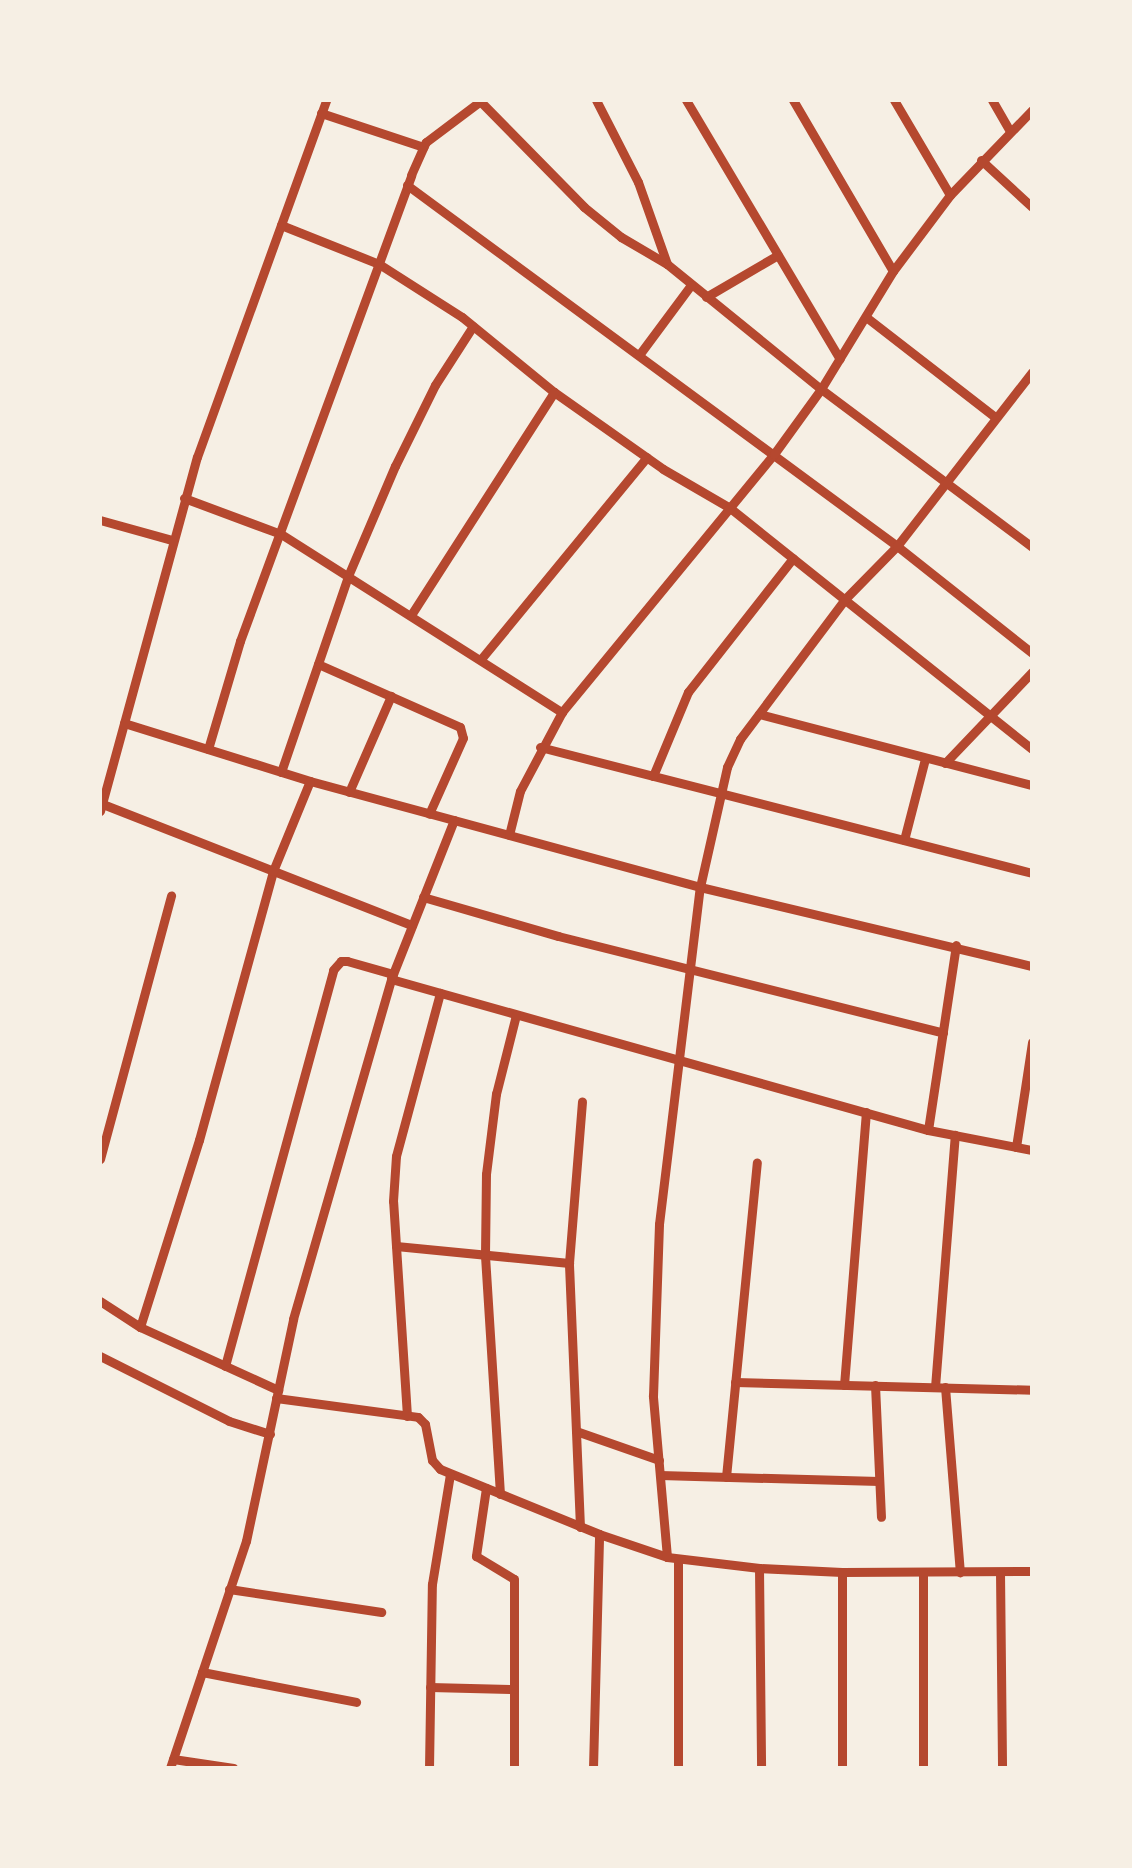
<!DOCTYPE html>
<html>
<head>
<meta charset="utf-8">
<style>
  body { margin:0 }
  #map { position:relative; width:1132px; height:1868px; overflow:hidden; background:#f6efe4; font-family:"Roboto Condensed",sans-serif }
  div>[style] { position:absolute }
  .minor>* { height:9px; margin:-4.5px; padding:0 4.5px; transform-origin:4.5px; border-radius:4.5px; background:#b5482f }
  span { translate:-50% -50%; white-space:nowrap; text-align:center; line-height:1.15; -webkit-text-stroke:9px #f6efe4; paint-order:stroke }
  .frame { position:absolute; inset:0; border:102px solid #f6efe4; pointer-events:none }
</style>
</head>
<body>
<div id="map">
  <div class="minor">
    <div style="left:479px;top:100px;width:150px;rotate:45.5deg"></div>
    <div style="left:584px;top:207px;width:48px;rotate:39deg"></div>
    <div style="left:621px;top:237px;width:53px;rotate:30.4deg"></div>
    <div style="left:596px;top:100px;width:92px;rotate:62.9deg"></div>
    <div style="left:638px;top:182px;width:87px;rotate:70.5deg"></div>
    <div style="left:667px;top:264px;width:198px;rotate:39.1deg"></div>
    <div style="left:821px;top:389px;width:264px;rotate:36.8deg"></div>
    <div style="left:686px;top:100px;width:301px;rotate:59.3deg"></div>
    <div style="left:793px;top:100px;width:198px;rotate:59.7deg"></div>
    <div style="left:894px;top:100px;width:110px;rotate:59.5deg"></div>
    <div style="left:992px;top:100px;width:34px;rotate:60deg"></div>
    <div style="left:321px;top:113px;width:108px;rotate:18.3deg"></div>
    <div style="left:981px;top:160px;width:69px;rotate:42.7deg"></div>
    <div style="left:407px;top:185px;width:609px;rotate:36.38deg"></div>
    <div style="left:897px;top:546px;width:172px;rotate:38.4deg"></div>
    <div style="left:281px;top:225px;width:105px;rotate:21.7deg"></div>
    <div style="left:379px;top:264px;width:98px;rotate:32.6deg"></div>
    <div style="left:462px;top:317px;width:119px;rotate:39.2deg"></div>
    <div style="left:554px;top:392px;width:133px;rotate:35.2deg"></div>
    <div style="left:663px;top:469px;width:78px;rotate:30.2deg"></div>
    <div style="left:730px;top:508px;width:386px;rotate:38.6deg"></div>
    <div style="left:706px;top:297px;width:83px;rotate:-30.3deg"></div>
    <div style="left:866px;top:317px;width:163px;rotate:37.8deg"></div>
    <div style="left:639px;top:355px;width:87px;rotate:-53.4deg"></div>
    <div style="left:184px;top:498px;width:103px;rotate:20.4deg"></div>
    <div style="left:281px;top:534px;width:333px;rotate:32.4deg"></div>
    <div style="left:100px;top:520px;width:75px;rotate:15.5deg"></div>
    <div style="left:411px;top:615px;width:265px;rotate:-57.3deg"></div>
    <div style="left:481px;top:659px;width:261px;rotate:-50.6deg"></div>
    <div style="left:318px;top:664px;width:155px;rotate:23.9deg"></div>
    <div style="left:460px;top:727px;width:11px;rotate:75deg"></div>
    <div style="left:463px;top:738px;width:83px;rotate:114.1deg"></div>
    <div style="left:759px;top:714px;width:282px;rotate:14.6deg"></div>
    <div style="left:124px;top:723px;width:195px;rotate:17.3deg"></div>
    <div style="left:310px;top:781px;width:404px;rotate:15.2deg"></div>
    <div style="left:700px;top:887px;width:341px;rotate:13.4deg"></div>
    <div style="left:540px;top:747px;width:508px;rotate:14.36deg"></div>
    <div style="left:208px;top:749px;width:113px;rotate:-73.5deg"></div>
    <div style="left:240px;top:641px;width:496px;rotate:-69.8deg"></div>
    <div style="left:411px;top:175px;width:36px;rotate:-66deg"></div>
    <div style="left:426px;top:142px;width:70px;rotate:-36.9deg"></div>
    <div style="left:945px;top:763px;width:126px;rotate:-46.3deg"></div>
    <div style="left:281px;top:772px;width:207px;rotate:-71.1deg"></div>
    <div style="left:348px;top:576px;width:120px;rotate:-66.9deg"></div>
    <div style="left:395px;top:466px;width:90px;rotate:-63.7deg"></div>
    <div style="left:435px;top:385px;width:70px;rotate:-57.2deg"></div>
    <div style="left:653px;top:776px;width:91px;rotate:-67.4deg"></div>
    <div style="left:688px;top:692px;width:170px;rotate:-51.9deg"></div>
    <div style="left:349px;top:792px;width:105px;rotate:-66.4deg"></div>
    <div style="left:100px;top:803px;width:335px;rotate:21.4deg"></div>
    <div style="left:100px;top:811px;width:367px;rotate:-74.7deg"></div>
    <div style="left:197px;top:457px;width:380px;rotate:-70.1deg"></div>
    <div style="left:509px;top:835px;width:45px;rotate:-76deg"></div>
    <div style="left:520px;top:791px;width:89px;rotate:-62deg"></div>
    <div style="left:562px;top:712px;width:334px;rotate:-50.6deg"></div>
    <div style="left:774px;top:454px;width:80px;rotate:-54.1deg"></div>
    <div style="left:821px;top:389px;width:138px;rotate:-58.6deg"></div>
    <div style="left:893px;top:271px;width:95px;rotate:-53.1deg"></div>
    <div style="left:950px;top:195px;width:118px;rotate:-46deg"></div>
    <div style="left:904px;top:840px;width:84px;rotate:-75.5deg"></div>
    <div style="left:423px;top:897px;width:141px;rotate:16.1deg"></div>
    <div style="left:558px;top:936px;width:397px;rotate:14.1deg"></div>
    <div style="left:391px;top:979px;width:558px;rotate:15.71deg"></div>
    <div style="left:928px;top:1130px;width:106px;rotate:10.9deg"></div>
    <div style="left:928px;top:1130px;width:187px;rotate:-81.4deg"></div>
    <div style="left:1016px;top:1147px;width:106px;rotate:-81.3deg"></div>
    <div style="left:100px;top:1159px;width:273px;rotate:-74.9deg"></div>
    <div style="left:396px;top:1246px;width:174px;rotate:5.6deg"></div>
    <div style="left:100px;top:1301px;width:48px;rotate:33deg"></div>
    <div style="left:140px;top:1327px;width:152px;rotate:24.5deg"></div>
    <div style="left:140px;top:1327px;width:196px;rotate:-72.5deg"></div>
    <div style="left:199px;top:1140px;width:279px;rotate:-74.6deg"></div>
    <div style="left:273px;top:871px;width:97px;rotate:-67.7deg"></div>
    <div style="left:100px;top:1356px;width:144px;rotate:26.7deg"></div>
    <div style="left:229px;top:1421px;width:43px;rotate:17.6deg"></div>
    <div style="left:225px;top:1366px;width:410px;rotate:-74.7deg"></div>
    <div style="left:333px;top:970px;width:12px;rotate:-48deg"></div>
    <div style="left:341px;top:961px;width:6px"></div>
    <div style="left:347px;top:961px;width:48px;rotate:15.8deg"></div>
    <div style="left:735px;top:1382px;width:297px;rotate:1.5deg"></div>
    <div style="left:844px;top:1385px;width:274px;rotate:-85.4deg"></div>
    <div style="left:875px;top:1385px;width:132px;rotate:87.4deg"></div>
    <div style="left:935px;top:1387px;width:253px;rotate:-85.5deg"></div>
    <div style="left:945px;top:1387px;width:186px;rotate:85.4deg"></div>
    <div style="left:276px;top:1398px;width:143px;rotate:7.6deg"></div>
    <div style="left:418px;top:1417px;width:10px;rotate:45deg"></div>
    <div style="left:425px;top:1424px;width:37px;rotate:79deg"></div>
    <div style="left:432px;top:1460px;width:12px;rotate:48deg"></div>
    <div style="left:440px;top:1469px;width:172px;rotate:22.2deg"></div>
    <div style="left:599px;top:1534px;width:72px;rotate:18.7deg"></div>
    <div style="left:667px;top:1557px;width:93px;rotate:6.8deg"></div>
    <div style="left:759px;top:1568px;width:83px;rotate:2.8deg"></div>
    <div style="left:842px;top:1572px;width:190px;rotate:-0.3deg"></div>
    <div style="left:407px;top:1416px;width:215px;rotate:-93.7deg"></div>
    <div style="left:393px;top:1201px;width:45px;rotate:-86.2deg"></div>
    <div style="left:396px;top:1156px;width:169px;rotate:-74.9deg"></div>
    <div style="left:576px;top:1431px;width:88px;rotate:19.3deg"></div>
    <div style="left:660px;top:1475px;width:219px;rotate:1.6deg"></div>
    <div style="left:726px;top:1477px;width:316px;rotate:-84.4deg"></div>
    <div style="left:486px;top:1488px;width:69px;rotate:98.4deg"></div>
    <div style="left:476px;top:1556px;width:44px;rotate:31.2deg"></div>
    <div style="left:514px;top:1579px;width:189px;rotate:90deg"></div>
    <div style="left:500px;top:1494px;width:239px;rotate:-93.6deg"></div>
    <div style="left:485px;top:1255px;width:81px;rotate:-89.3deg"></div>
    <div style="left:486px;top:1174px;width:81px;rotate:-82.9deg"></div>
    <div style="left:496px;top:1094px;width:81px;rotate:-75.8deg"></div>
    <div style="left:580px;top:1527px;width:264px;rotate:-92.4deg"></div>
    <div style="left:569px;top:1263px;width:162px;rotate:-85.4deg"></div>
    <div style="left:667px;top:1557px;width:162px;rotate:-95deg"></div>
    <div style="left:653px;top:1396px;width:172px;rotate:-88deg"></div>
    <div style="left:659px;top:1224px;width:339px;rotate:-83.1deg"></div>
    <div style="left:700px;top:887px;width:123px;rotate:-77.3deg"></div>
    <div style="left:727px;top:767px;width:31px;rotate:-65deg"></div>
    <div style="left:740px;top:739px;width:175px;rotate:-53.1deg"></div>
    <div style="left:845px;top:599px;width:74px;rotate:-45.5deg"></div>
    <div style="left:897px;top:546px;width:220px;rotate:-52.2deg"></div>
    <div style="left:759px;top:1568px;width:200px;rotate:89.4deg"></div>
    <div style="left:842px;top:1572px;width:196px;rotate:90deg"></div>
    <div style="left:1000px;top:1572px;width:196px;rotate:89.4deg"></div>
    <div style="left:229px;top:1589px;width:154px;rotate:8.6deg"></div>
    <div style="left:202px;top:1672px;width:157px;rotate:11deg"></div>
    <div style="left:430px;top:1687px;width:84px;rotate:1.4deg"></div>
    <div style="left:173px;top:1759px;width:61px;rotate:8.5deg"></div>
    <div style="left:170px;top:1768px;width:239px;rotate:-71.5deg"></div>
    <div style="left:246px;top:1541px;width:227px;rotate:-78deg"></div>
    <div style="left:293px;top:1319px;width:354px;rotate:-73.9deg"></div>
    <div style="left:391px;top:979px;width:171px;rotate:-68.4deg"></div>
    <div style="left:429px;top:1768px;width:184px;rotate:-89.1deg"></div>
    <div style="left:432px;top:1584px;width:111px;rotate:-80.7deg"></div>
    <div style="left:593px;top:1768px;width:234px;rotate:-88.5deg"></div>
    <div style="left:678px;top:1768px;width:209px;rotate:-90deg"></div>
    <div style="left:923px;top:1768px;width:196px;rotate:-90deg"></div>
  </div>
  <div class="frame"></div>
</div>
</body>
</html>
